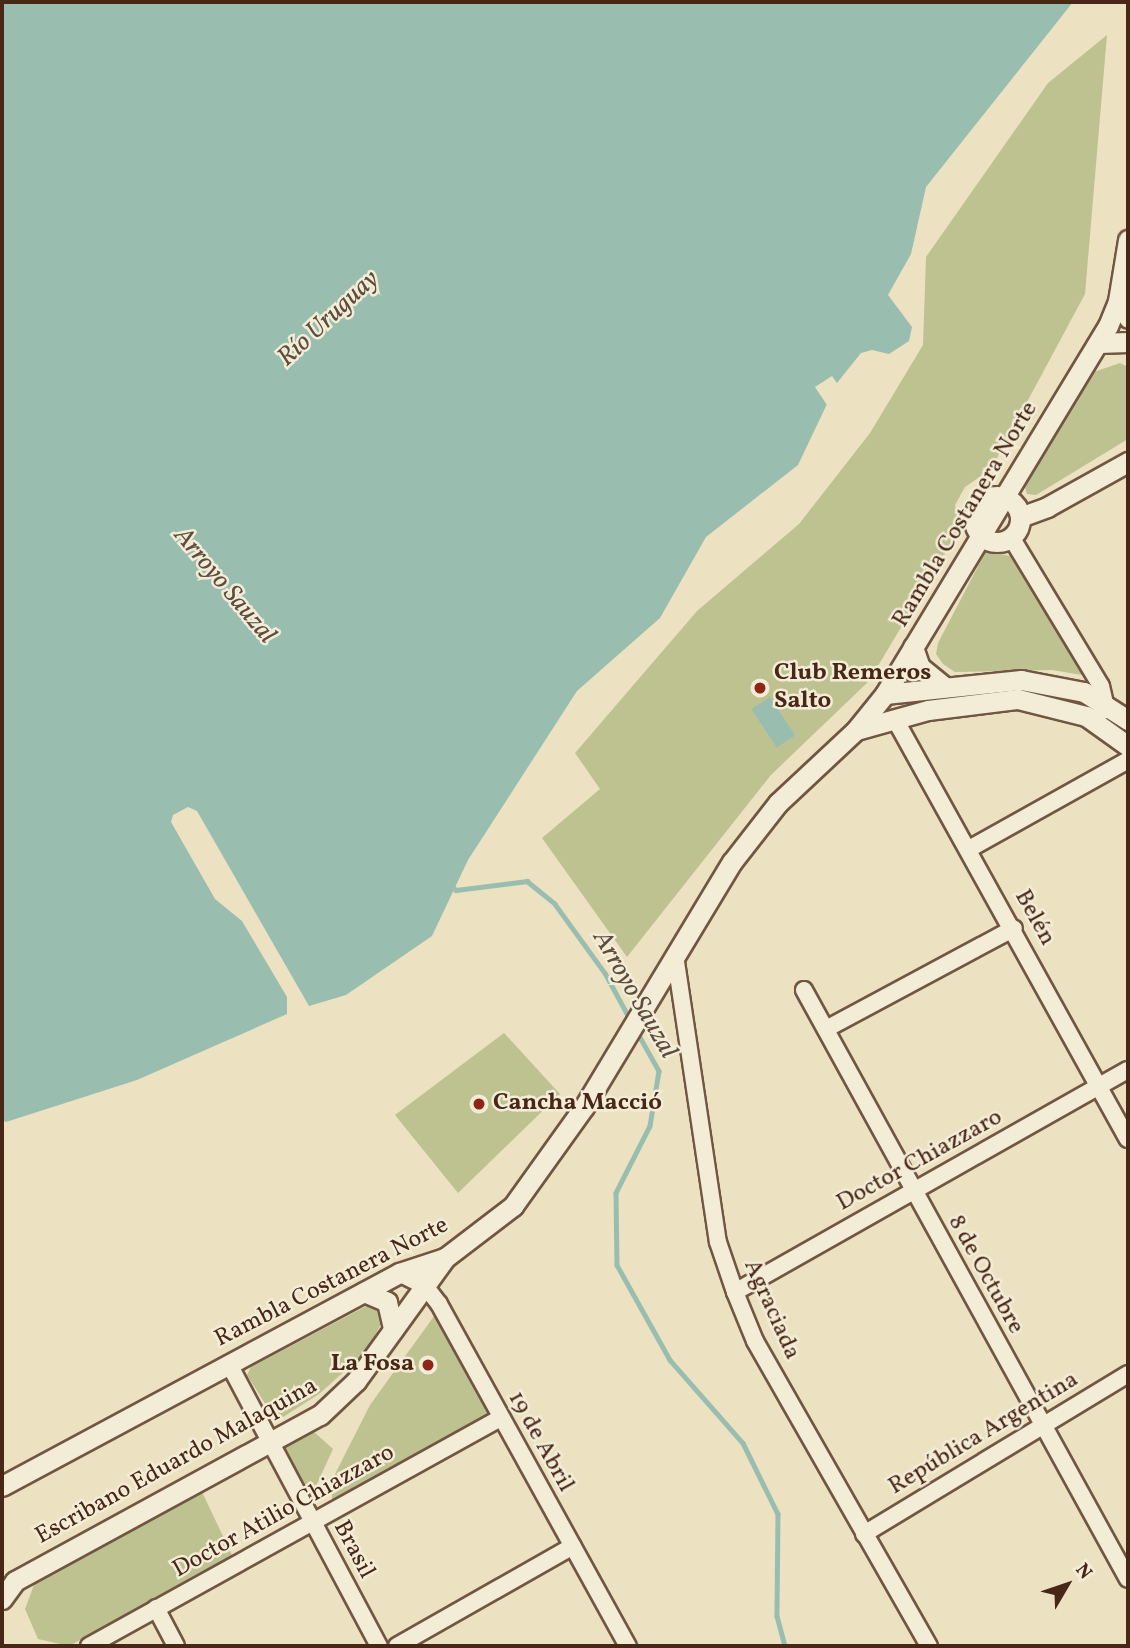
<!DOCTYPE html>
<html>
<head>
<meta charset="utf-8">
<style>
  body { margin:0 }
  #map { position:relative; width:1130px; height:1648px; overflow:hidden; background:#ece2c2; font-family:Vollkorn,serif }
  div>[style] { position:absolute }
  .green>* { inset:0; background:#bdc290 }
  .water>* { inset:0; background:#99beaf; transform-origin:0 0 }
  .pier>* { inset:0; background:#ece2c2 }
  .stream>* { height:4.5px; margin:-2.25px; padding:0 2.25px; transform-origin:2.25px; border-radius:2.25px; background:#99beaf }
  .roads { filter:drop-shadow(2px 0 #715642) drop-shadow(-2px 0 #715642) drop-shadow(0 2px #715642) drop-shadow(0 -2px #715642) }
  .minor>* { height:16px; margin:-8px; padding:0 8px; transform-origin:8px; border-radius:8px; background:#f3ecd7 }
  .tertiary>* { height:19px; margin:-9.5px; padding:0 9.5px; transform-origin:9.5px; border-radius:9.5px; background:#f3ecd7 }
  .tertiary>.ring { margin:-9.5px; padding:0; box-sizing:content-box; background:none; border:19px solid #f3ecd7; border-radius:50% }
  .dots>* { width:19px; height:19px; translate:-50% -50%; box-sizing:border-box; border:4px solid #f3ecd7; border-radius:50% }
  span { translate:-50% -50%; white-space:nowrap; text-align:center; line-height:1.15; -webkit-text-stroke:5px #f3ecd7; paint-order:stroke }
  .street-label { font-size:24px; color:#482717 }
  .poi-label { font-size:24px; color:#482717; font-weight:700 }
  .left { translate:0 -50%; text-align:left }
  .right { translate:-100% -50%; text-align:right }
  .water-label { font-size:26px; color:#5c4d3d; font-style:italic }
  .frame { position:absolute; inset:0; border:4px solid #482717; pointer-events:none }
  .north { position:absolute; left:1032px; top:1550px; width:70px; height:70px; -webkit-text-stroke:5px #f3ecd7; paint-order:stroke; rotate:51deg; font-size:19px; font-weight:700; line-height:28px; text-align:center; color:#482717 }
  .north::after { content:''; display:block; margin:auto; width:24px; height:32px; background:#482717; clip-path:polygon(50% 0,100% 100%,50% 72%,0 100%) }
</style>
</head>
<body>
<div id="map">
  <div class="green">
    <div style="clip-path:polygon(1107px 35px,1085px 294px,991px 469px,965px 487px,955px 505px,961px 527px,869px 681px,771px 775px,627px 957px,542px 838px,600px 789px,575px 753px,697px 611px,799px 524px,870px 433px,923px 345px,926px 257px,1048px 83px)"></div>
    <div style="clip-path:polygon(1120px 363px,1128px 367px,1128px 439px,1036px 495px,1027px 494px,1024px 484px,1091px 373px)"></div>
    <div style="clip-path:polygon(986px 551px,1010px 556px,1082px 675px,1052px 670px,955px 672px,943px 664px,936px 654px,938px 643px)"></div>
    <div style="clip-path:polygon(504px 1033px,560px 1094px,458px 1193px,395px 1115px)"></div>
    <div style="clip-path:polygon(372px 1303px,381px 1307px,385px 1317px,365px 1353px,319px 1394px,280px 1419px,271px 1413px,247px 1375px,251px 1367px)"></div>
    <div style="clip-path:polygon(437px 1312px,490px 1414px,332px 1506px,332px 1480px,370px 1405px)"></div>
    <div style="clip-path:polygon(313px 1431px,333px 1449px,311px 1497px,281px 1447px)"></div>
    <div style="clip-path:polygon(202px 1492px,233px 1557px,69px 1646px,38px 1639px,25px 1609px,35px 1582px)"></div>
  </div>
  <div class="water">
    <div style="clip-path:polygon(2px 2px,1073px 2px,926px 187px,911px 254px,888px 295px,912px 327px,909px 341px,889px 354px,872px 350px,861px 353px,837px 383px,798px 465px,706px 537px,660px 618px,577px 691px,468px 860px,432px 936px,346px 995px,309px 1006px,197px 811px,188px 807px,173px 815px,171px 822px,215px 899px,242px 921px,287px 997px,287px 1014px,137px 1080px,6px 1122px,2px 1120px)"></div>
    <div style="left:770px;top:697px;width:46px;height:22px;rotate:57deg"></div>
  </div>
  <div class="pier">
    <div style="clip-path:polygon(832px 376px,839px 386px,829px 408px,815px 387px)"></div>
  </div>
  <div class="stream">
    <div style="left:453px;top:887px;width:4px;rotate:45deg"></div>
    <div style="left:456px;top:890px;width:72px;rotate:-7.2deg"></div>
    <div style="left:527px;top:881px;width:36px;rotate:39deg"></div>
    <div style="left:555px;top:904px;width:85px;rotate:54.1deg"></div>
    <div style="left:605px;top:973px;width:52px;rotate:61.5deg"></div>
    <div style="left:636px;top:1030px;width:47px;rotate:60.7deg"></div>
    <div style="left:659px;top:1071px;width:56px;rotate:99.3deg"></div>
    <div style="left:650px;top:1126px;width:75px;rotate:116.9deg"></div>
    <div style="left:616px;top:1193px;width:72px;rotate:89.2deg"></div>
    <div style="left:617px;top:1265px;width:109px;rotate:60.8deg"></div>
    <div style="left:670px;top:1360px;width:111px;rotate:48.7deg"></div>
    <div style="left:743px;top:1443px;width:79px;rotate:63.8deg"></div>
    <div style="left:778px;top:1514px;width:102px;rotate:90.6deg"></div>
    <div style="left:777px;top:1616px;width:31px;rotate:75deg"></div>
  </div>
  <div class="roads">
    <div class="minor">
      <div style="left:1118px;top:301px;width:21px;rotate:62deg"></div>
      <div style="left:1011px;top:537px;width:174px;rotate:58.9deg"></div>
      <div style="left:1101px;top:686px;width:17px;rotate:77deg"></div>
      <div style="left:1105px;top:703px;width:10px;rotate:114deg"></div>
      <div style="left:896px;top:721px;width:478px;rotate:61deg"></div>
      <div style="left:969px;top:849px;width:182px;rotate:-29.2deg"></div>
      <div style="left:675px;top:955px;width:290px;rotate:81.5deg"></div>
      <div style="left:718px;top:1242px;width:53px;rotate:71.2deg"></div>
      <div style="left:735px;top:1292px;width:53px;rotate:67.8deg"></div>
      <div style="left:755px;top:1341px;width:351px;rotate:60.3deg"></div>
      <div style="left:804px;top:990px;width:672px;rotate:61.19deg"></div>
      <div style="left:826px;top:1029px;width:213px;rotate:-28.2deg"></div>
      <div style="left:399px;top:1273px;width:29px;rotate:27deg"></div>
      <div style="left:425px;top:1286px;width:23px;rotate:52deg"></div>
      <div style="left:439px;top:1304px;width:391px;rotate:61.1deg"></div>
      <div style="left:735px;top:1292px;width:451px;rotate:-29.5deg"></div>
      <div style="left:229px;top:1364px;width:319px;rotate:62deg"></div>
      <div style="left:864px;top:1534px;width:309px;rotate:-31.2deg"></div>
      <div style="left:156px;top:1608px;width:43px;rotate:62.2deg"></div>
      <div style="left:89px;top:1646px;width:470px;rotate:-29deg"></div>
      <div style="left:397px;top:1646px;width:202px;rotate:-29.6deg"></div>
    </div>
    <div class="tertiary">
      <div style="left:1098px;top:343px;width:30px;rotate:-2deg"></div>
      <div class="ring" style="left:974px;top:496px;width:27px;height:27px"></div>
      <div style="left:1020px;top:517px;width:29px;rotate:-20deg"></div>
      <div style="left:1047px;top:507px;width:93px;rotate:-29.1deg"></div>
      <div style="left:913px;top:647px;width:21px;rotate:71deg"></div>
      <div style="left:920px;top:667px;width:32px;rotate:39deg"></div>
      <div style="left:885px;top:694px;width:137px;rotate:-5.9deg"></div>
      <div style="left:1021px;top:680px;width:64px;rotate:10.8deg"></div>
      <div style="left:1084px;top:692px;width:52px;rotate:32.5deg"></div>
      <div style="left:856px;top:730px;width:75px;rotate:-15.5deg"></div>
      <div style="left:928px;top:710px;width:91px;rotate:-7deg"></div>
      <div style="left:1018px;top:699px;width:70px;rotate:14deg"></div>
      <div style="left:1086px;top:716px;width:52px;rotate:35.5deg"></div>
      <div style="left:364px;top:1292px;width:25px;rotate:23deg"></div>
      <div style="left:387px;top:1302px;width:28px;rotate:77deg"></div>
      <div style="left:2px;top:1486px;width:451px;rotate:-28.2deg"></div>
      <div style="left:399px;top:1273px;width:48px;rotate:-18.1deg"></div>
      <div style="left:445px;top:1258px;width:86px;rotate:-37.4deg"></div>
      <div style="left:513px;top:1206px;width:122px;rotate:-54.4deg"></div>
      <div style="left:584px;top:1107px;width:286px;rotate:-58.9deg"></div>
      <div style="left:732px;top:862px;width:75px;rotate:-52.1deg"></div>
      <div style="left:778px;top:803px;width:107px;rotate:-43.1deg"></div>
      <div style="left:856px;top:730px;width:46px;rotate:-51.1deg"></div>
      <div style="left:885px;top:694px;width:430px;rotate:-58.8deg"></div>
      <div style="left:1108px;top:326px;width:27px;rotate:-68deg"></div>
      <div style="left:1118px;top:301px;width:62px;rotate:-80.7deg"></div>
      <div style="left:2px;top:1599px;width:22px;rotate:-54deg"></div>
      <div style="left:15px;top:1581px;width:347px;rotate:-28.6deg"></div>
      <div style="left:320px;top:1415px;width:50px;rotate:-43.4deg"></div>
      <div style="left:356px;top:1381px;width:152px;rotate:-54.1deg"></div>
    </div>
  </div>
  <div class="dots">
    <div style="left:760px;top:688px;background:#8f2418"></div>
    <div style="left:479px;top:1104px;background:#8f2418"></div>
    <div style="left:428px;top:1365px;background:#8f2418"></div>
  </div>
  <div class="street-label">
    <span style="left:966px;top:515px;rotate:-59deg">Rambla Costanera Norte</span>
    <span style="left:1034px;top:918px;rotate:61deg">Belén</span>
    <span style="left:920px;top:1161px;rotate:-29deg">Doctor Chiazzaro</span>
    <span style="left:985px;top:1275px;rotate:61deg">8 de Octubre</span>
    <span style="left:332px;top:1283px;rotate:-27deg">Rambla Costanera Norte</span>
    <span style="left:771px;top:1310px;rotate:66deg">Agraciada</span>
    <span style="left:984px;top:1434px;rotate:-31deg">República Argentina</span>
    <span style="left:540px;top:1442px;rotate:61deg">19 de Abril</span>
    <span style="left:177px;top:1462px;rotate:-29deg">Escribano Eduardo Malaquina</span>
    <span style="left:284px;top:1512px;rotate:-29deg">Doctor Atilio Chiazzaro</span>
    <span style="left:353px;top:1550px;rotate:62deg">Brasil</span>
  </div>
  <div class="poi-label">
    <span class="left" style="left:774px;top:688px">Club Remeros<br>Salto</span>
    <span class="left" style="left:493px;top:1104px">Cancha Macció</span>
    <span class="right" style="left:414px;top:1365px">La Fosa</span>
  </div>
  <div class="water-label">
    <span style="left:329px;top:319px;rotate:-43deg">Río Uruguay</span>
    <span style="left:224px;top:586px;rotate:50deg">Arroyo Sauzal</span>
    <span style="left:634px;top:995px;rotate:60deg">Arroyo Sauzal</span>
  </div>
  <div class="frame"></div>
  <div class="north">N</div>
</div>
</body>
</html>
